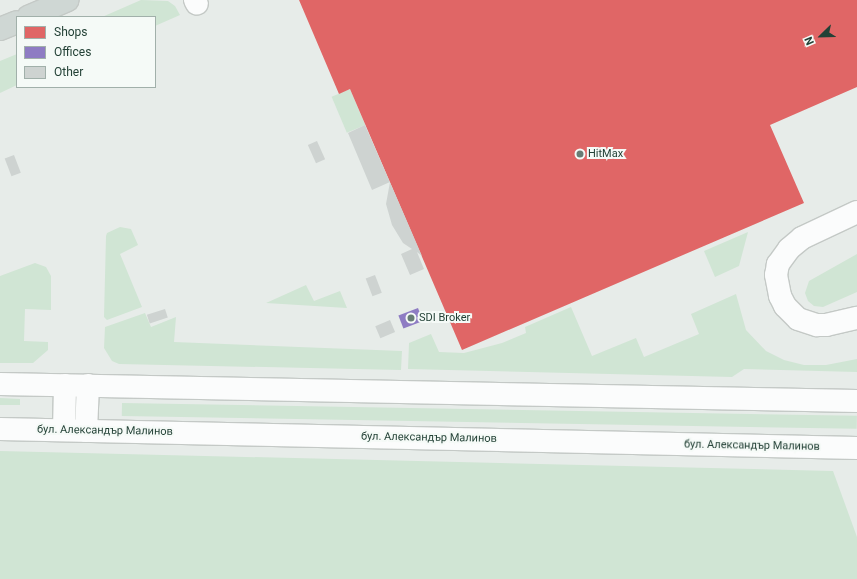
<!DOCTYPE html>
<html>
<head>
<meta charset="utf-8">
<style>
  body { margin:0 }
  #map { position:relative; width:857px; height:579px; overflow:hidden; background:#e7ece9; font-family:Roboto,sans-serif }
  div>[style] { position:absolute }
  .green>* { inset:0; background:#d0e5d4; transform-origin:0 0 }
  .shops>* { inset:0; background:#e06666 }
  .offices>* { inset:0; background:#8e7cc3; transform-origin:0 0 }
  .building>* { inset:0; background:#ced3d1; transform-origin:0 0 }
  .roads { filter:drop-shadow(1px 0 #c4c9c6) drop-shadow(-1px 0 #c4c9c6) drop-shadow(0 1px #c4c9c6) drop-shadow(0 -1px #c4c9c6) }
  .minor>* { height:22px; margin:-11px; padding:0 11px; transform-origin:11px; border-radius:11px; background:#fbfcfc }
  .major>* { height:22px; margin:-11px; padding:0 11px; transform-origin:11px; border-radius:11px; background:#cfd7d4 }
  .dots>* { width:11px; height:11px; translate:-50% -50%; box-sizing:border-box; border:2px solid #f5faf7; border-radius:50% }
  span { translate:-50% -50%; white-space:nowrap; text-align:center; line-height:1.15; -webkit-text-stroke:4px #f5faf7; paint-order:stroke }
  .poi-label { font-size:11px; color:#234136 }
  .left { translate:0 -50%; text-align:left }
  .street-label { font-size:11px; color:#234136 }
  .legend { position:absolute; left:16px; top:16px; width:140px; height:72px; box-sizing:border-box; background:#f5faf7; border:1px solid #a1b0aa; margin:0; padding:5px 7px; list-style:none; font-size:12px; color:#234136 }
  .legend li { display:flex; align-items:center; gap:8px; height:20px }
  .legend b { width:20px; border:1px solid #a1b0aa }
  .north { position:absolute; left:801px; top:16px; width:40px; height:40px; -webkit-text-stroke:3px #f5faf7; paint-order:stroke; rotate:247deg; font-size:11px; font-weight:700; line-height:16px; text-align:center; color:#234136 }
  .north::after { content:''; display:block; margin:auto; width:14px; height:18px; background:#234136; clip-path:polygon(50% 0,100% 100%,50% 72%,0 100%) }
</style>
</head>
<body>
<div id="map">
  <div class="green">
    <div style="clip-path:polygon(141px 0,168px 1px,175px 6px,180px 15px,155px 26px,155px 17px,102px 17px)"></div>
    <div style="clip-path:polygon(17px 54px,17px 85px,0 93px,0 61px)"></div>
    <div style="left:350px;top:89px;width:39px;height:20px;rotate:67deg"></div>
    <div style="clip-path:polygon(120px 227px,131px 229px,138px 245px,120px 254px,142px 307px,107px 320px,104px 317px,106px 236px,107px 233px)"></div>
    <div style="clip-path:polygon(748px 232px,739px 266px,715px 277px,704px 251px)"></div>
    <div style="clip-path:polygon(857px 254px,857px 292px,823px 307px,814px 306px,808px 301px,805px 293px,809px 281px)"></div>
    <div style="clip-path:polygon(35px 263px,46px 267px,51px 276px,51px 310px,25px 309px,24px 341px,48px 342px,48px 350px,33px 363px,0 363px,0 276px)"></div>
    <div style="clip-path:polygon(306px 285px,314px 301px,340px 291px,347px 308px,266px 303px)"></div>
    <div style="clip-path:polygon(736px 294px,746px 330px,766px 351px,784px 360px,804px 365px,826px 365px,857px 359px,857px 372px,744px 369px,732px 377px,408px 369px,409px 343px,431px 334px,439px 352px,464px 353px,502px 343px,526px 333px,525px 327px,571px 307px,592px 356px,636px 338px,644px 357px,699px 334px,691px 314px)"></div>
    <div style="clip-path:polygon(145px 313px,151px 327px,176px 317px,174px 342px,402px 351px,401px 370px,119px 364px,112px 361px,104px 348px,105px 327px)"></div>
    <div style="clip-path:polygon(0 398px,20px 399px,20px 405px,0 405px)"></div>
    <div style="left:122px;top:403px;width:735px;height:13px;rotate:1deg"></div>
    <div style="clip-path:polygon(0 451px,833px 471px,857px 537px,857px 579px,0 579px)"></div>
  </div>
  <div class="shops">
    <div style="clip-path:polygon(299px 0,857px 0,857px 87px,770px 125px,804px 203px,462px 350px,350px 89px,339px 94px)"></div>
  </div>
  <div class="offices">
    <div style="left:418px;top:308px;width:14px;height:21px;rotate:69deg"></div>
  </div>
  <div class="building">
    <div style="clip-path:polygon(365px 125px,406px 219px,422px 256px,417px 252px,424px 269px,410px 275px,401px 254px,412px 249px,403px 243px,392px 225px,386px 204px,390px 182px,372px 190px,348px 133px)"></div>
    <div style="left:317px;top:141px;width:20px;height:10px;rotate:66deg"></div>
    <div style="left:14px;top:155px;width:19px;height:10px;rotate:69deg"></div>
    <div style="left:375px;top:275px;width:19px;height:10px;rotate:69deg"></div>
    <div style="left:165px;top:309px;width:9px;height:19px;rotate:72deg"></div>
    <div style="left:390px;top:320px;width:13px;height:16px;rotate:67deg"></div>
  </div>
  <div class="roads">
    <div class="minor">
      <div style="left:195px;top:0;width:4px;rotate:63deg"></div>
      <div style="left:857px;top:212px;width:61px;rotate:154.7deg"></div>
      <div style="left:802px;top:238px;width:17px;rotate:140deg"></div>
      <div style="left:789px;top:249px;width:19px;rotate:126deg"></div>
      <div style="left:778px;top:264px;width:11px;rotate:100deg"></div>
      <div style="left:776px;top:275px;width:21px;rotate:79deg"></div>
      <div style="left:780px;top:296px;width:11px;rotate:63deg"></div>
      <div style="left:785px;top:306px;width:18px;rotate:45deg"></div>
      <div style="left:798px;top:319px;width:20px;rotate:18deg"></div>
      <div style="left:817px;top:325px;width:9px"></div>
      <div style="left:826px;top:325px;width:32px;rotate:-13deg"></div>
      <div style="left:0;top:384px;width:857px;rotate:1.14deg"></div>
      <div style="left:0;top:429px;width:857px;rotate:1.27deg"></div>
      <div style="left:64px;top:430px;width:45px;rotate:-88.7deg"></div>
      <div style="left:86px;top:431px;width:46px;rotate:-87.5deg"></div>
    </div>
    <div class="major">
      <div style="left:28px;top:17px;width:43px;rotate:-23deg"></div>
      <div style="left:0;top:29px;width:18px;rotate:-22deg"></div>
    </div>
  </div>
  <div class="dots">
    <div style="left:580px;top:154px;background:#687d75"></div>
    <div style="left:411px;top:318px;background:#687d75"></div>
  </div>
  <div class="poi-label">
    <span class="left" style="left:588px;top:154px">HitMax</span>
    <span class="left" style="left:419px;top:318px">SDI Broker</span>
  </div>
  <div class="street-label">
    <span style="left:105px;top:431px;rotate:1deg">бул. Александър Малинов</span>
    <span style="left:429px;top:438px;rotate:1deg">бул. Александър Малинов</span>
    <span style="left:752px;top:446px;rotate:1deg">бул. Александър Малинов</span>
  </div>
  <ul class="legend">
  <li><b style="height:11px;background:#e06666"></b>Shops</li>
  <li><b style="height:11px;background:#8e7cc3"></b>Offices</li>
  <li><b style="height:11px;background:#ced3d1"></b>Other</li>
  </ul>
  <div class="north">N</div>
</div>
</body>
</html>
